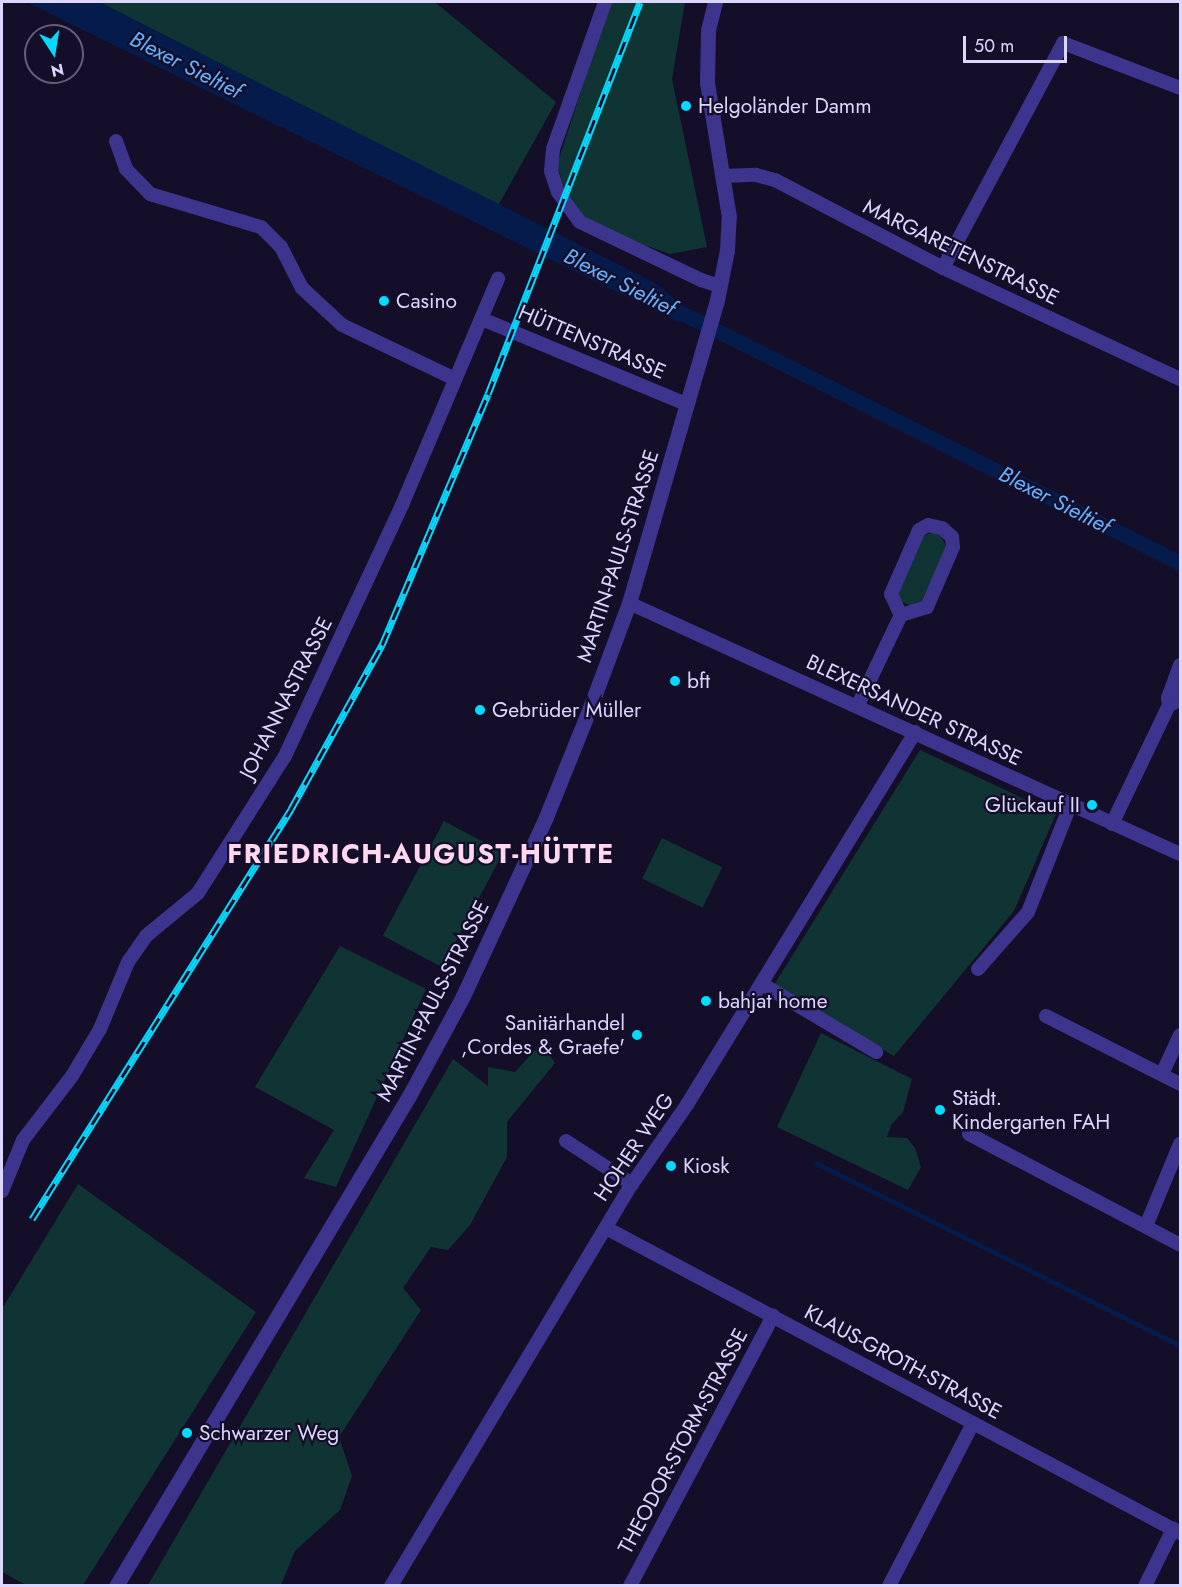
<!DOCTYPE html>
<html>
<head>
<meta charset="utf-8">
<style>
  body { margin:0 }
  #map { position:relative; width:1182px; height:1587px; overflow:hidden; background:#140e29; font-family:Jost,sans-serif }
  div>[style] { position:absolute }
  .green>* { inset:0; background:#103434; transform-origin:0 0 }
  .water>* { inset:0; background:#051b4b }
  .stream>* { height:4.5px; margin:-2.25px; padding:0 2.25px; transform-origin:2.25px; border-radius:2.25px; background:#051b4b }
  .canal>* { height:15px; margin:-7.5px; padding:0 7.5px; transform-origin:7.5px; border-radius:7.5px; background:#051b4b }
  .minor>* { height:14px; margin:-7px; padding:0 7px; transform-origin:7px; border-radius:7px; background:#3c348d }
  .tertiary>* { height:15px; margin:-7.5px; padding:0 7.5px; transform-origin:7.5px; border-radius:7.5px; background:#3c348d }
  .rail>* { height:7px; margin-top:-3.5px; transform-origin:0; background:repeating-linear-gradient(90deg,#140e29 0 14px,#02daff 0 28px); box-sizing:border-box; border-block:2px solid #02daff }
  .dots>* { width:16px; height:16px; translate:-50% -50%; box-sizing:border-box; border:3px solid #140e29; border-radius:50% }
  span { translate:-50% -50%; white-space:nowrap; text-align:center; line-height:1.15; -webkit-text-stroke:4.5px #140e29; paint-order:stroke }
  .poi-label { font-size:21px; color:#ddd6ff }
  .left { translate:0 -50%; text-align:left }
  .right { translate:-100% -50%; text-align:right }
  .street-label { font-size:21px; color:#ddd6ff }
  .water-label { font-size:22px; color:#64b0ff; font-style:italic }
  .district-label { font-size:27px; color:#ffd8ef; font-weight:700; letter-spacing:1.5px }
  .frame { position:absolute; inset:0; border:3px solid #ddd6ff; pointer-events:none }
  .north { position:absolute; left:24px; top:24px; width:60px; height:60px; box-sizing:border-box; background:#140e29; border:2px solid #645e7f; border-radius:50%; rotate:168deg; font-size:16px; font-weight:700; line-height:24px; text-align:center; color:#ddd6ff }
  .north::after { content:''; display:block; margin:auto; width:21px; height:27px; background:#02daff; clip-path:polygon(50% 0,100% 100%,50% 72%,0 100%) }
  .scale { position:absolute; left:963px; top:36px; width:104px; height:27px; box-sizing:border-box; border:3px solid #ddd6ff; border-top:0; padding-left:8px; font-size:18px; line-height:21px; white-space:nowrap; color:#ddd6ff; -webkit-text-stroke:4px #140e29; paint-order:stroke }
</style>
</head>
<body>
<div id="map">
  <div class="green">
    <div style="clip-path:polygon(99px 2px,435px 2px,556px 102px,498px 206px)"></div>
    <div style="clip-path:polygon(610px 2px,685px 2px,672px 79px,707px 247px,670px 254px,613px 234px,572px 212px,557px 165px)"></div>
    <div style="clip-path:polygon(933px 532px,940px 533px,946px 547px,920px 605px,911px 606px,902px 602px,898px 595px,923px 536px)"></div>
    <div style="clip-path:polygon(920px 750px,1056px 814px,1014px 911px,894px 1056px,774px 985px)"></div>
    <div style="left:444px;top:821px;width:67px;height:130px;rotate:28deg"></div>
    <div style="left:662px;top:838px;width:67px;height:45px;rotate:26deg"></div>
    <div style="clip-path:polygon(340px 946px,426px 989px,336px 1187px,304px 1178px,334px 1130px,255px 1087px)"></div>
    <div style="clip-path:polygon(821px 1033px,912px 1079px,903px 1112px,891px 1125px,887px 1137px,907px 1138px,915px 1148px,921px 1167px,908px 1190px,777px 1127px)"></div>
    <div style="clip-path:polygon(541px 1044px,555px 1063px,507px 1122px,507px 1157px,470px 1225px,448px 1250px,431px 1247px,403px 1288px,421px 1310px,339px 1437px,352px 1476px,340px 1510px,295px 1551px,281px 1585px,148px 1585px,453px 1059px,488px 1086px,488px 1067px,515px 1072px)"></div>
    <div style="clip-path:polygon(78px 1184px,256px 1312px,83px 1585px,26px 1585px,2px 1572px,2px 1309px)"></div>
  </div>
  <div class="water">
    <div style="clip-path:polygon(26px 2px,99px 2px,657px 284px,684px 307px,680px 323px)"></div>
  </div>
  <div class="stream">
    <div style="left:816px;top:1163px;width:407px;rotate:26.6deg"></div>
  </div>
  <div class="canal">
    <div style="left:666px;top:305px;width:575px;rotate:26.65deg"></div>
  </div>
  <div class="minor">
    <div style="left:605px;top:2px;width:156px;rotate:109.5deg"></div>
    <div style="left:553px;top:149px;width:22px;rotate:95deg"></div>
    <div style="left:551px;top:171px;width:22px;rotate:72deg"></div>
    <div style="left:558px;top:192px;width:37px;rotate:54deg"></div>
    <div style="left:580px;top:222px;width:134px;rotate:25.6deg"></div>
    <div style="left:701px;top:280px;width:20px;rotate:18deg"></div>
    <div style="left:116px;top:141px;width:30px;rotate:70deg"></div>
    <div style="left:126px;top:169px;width:35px;rotate:46deg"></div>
    <div style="left:150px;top:194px;width:116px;rotate:16.6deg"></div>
    <div style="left:261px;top:227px;width:28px;rotate:45deg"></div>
    <div style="left:281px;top:247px;width:46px;rotate:62.9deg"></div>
    <div style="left:302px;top:288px;width:54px;rotate:42.8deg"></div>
    <div style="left:342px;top:325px;width:125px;rotate:25.5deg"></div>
    <div style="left:723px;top:176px;width:33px;rotate:-2deg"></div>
    <div style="left:756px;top:175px;width:20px;rotate:15deg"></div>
    <div style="left:775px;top:180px;width:190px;rotate:27.6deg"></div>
    <div style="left:943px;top:268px;width:262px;rotate:25.1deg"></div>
    <div style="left:943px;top:268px;width:255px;rotate:-61.9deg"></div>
    <div style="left:1063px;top:43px;width:125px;rotate:21deg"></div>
    <div style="left:482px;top:319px;width:221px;rotate:22.6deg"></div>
    <div style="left:629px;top:603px;width:605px;rotate:24.49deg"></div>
    <div style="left:858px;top:705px;width:100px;rotate:-64.5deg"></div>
    <div style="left:901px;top:615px;width:27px;rotate:-17deg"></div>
    <div style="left:927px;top:607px;width:65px;rotate:-66.6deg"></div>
    <div style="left:953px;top:547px;width:10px;rotate:-96deg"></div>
    <div style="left:952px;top:537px;width:13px;rotate:-138deg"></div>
    <div style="left:942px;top:528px;width:14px;rotate:-168deg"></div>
    <div style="left:928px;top:525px;width:10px;rotate:151deg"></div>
    <div style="left:919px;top:530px;width:70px;rotate:113.6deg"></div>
    <div style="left:891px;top:594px;width:23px;rotate:65deg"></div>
    <div style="left:1169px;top:705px;width:10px;rotate:-24deg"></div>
    <div style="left:1178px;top:701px;width:7px;rotate:-74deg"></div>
    <div style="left:1112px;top:824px;width:132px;rotate:-64.4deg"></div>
    <div style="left:1169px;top:705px;width:7px;rotate:-98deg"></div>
    <div style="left:1168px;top:698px;width:35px;rotate:-70deg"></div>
    <div style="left:978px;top:969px;width:76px;rotate:-48.7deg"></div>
    <div style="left:1028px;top:912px;width:114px;rotate:-68.4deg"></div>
    <div style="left:762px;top:984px;width:133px;rotate:30.8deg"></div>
    <div style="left:1046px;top:1016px;width:150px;rotate:26.9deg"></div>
    <div style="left:1162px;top:1074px;width:43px;rotate:-65.2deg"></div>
    <div style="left:969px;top:1134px;width:238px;rotate:27.7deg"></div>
    <div style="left:566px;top:1141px;width:79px;rotate:33.1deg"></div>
    <div style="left:2px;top:1191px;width:55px;rotate:-67.6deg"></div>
    <div style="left:23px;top:1140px;width:81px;rotate:-52.6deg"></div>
    <div style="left:72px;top:1076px;width:55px;rotate:-59.2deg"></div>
    <div style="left:100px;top:1029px;width:73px;rotate:-67.3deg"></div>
    <div style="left:128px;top:962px;width:32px;rotate:-55deg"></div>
    <div style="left:146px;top:936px;width:67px;rotate:-39.6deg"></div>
    <div style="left:198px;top:893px;width:162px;rotate:-57.6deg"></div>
    <div style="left:285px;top:756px;width:277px;rotate:-65deg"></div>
    <div style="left:402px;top:505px;width:246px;rotate:-67deg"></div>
    <div style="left:1146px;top:1226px;width:89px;rotate:-67.5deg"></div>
    <div style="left:606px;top:1228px;width:650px;rotate:27.98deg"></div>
    <div style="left:391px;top:1586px;width:469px;rotate:-59.1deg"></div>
    <div style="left:632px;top:1184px;width:98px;rotate:-55.3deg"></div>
    <div style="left:688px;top:1103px;width:435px;rotate:-58.5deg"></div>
    <div style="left:630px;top:1586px;width:306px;rotate:-62.1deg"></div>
    <div style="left:889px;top:1586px;width:183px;rotate:-62.7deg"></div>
    <div style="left:1145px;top:1586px;width:64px;rotate:-63.8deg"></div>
  </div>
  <div class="tertiary">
    <div style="left:116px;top:1586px;width:571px;rotate:-59.12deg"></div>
    <div style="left:409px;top:1096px;width:114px;rotate:-61.6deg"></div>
    <div style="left:463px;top:996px;width:197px;rotate:-65.1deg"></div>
    <div style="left:546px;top:817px;width:121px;rotate:-68.1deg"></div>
    <div style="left:591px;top:705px;width:109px;rotate:-69.6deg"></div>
    <div style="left:629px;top:603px;width:316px;rotate:-73.8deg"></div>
    <div style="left:717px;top:300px;width:51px;rotate:-78.7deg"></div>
    <div style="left:727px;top:250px;width:33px;rotate:-87deg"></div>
    <div style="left:729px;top:217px;width:136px;rotate:-99.3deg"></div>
    <div style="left:707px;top:83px;width:53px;rotate:-88.9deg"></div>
    <div style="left:708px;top:30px;width:29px;rotate:-76deg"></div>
  </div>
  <div class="rail">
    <div style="left:32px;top:1219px;width:485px;rotate:-57.7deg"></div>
    <div style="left:291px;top:809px;width:188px;rotate:-61deg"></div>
    <div style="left:382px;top:645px;width:272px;rotate:-67.1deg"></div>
    <div style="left:488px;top:394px;width:420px;rotate:-68.8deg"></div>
  </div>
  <div class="dots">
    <div style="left:686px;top:106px;background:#02daff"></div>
    <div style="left:384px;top:301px;background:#02daff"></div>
    <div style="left:675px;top:681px;background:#02daff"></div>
    <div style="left:480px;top:710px;background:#02daff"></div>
    <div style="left:1092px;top:805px;background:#02daff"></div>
    <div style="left:706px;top:1001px;background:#02daff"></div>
    <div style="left:637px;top:1035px;background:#02daff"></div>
    <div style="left:940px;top:1110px;background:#02daff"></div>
    <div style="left:671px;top:1166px;background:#02daff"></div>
    <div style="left:187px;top:1433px;background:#02daff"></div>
  </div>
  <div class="poi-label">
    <span class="left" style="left:698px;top:106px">Helgoländer Damm</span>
    <span class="left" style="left:396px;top:301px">Casino</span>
    <span class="left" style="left:687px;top:681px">bft</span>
    <span class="left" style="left:492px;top:710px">Gebrüder Müller</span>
    <span class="right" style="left:1080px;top:805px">Glückauf II</span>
    <span class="left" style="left:718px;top:1001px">bahjat home</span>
    <span class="right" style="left:625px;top:1035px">Sanitärhandel<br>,Cordes &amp; Graefe'</span>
    <span class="left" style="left:952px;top:1110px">Städt.<br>Kindergarten FAH</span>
    <span class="left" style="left:683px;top:1166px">Kiosk</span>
    <span class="left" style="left:199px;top:1433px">Schwarzer Weg</span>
  </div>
  <div class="street-label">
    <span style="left:961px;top:252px;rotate:26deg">MARGARETENSTRASSE</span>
    <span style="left:592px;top:342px;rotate:23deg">HÜTTENSTRASSE</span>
    <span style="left:618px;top:556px;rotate:-72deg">MARTIN-PAULS-STRASSE</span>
    <span style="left:286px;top:698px;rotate:-63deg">JOHANNASTRASSE</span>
    <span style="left:914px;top:710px;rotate:25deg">BLEXERSANDER STRASSE</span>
    <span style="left:433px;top:1001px;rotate:-63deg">MARTIN-PAULS-STRASSE</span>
    <span style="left:634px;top:1147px;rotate:-56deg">HOHER WEG</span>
    <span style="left:903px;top:1362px;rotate:28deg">KLAUS-GROTH-STRASSE</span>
    <span style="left:683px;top:1441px;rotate:-62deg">THEODOR-STORM-STRASSE</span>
  </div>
  <div class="water-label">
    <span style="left:186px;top:65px;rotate:27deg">Blexer Sieltief</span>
    <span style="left:620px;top:282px;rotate:27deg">Blexer Sieltief</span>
    <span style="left:1055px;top:500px;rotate:27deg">Blexer Sieltief</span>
  </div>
  <div class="district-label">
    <span style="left:421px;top:854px">FRIEDRICH-AUGUST-HÜTTE</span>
  </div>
  <div class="frame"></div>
  <div class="north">N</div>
  <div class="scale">50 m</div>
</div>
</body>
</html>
